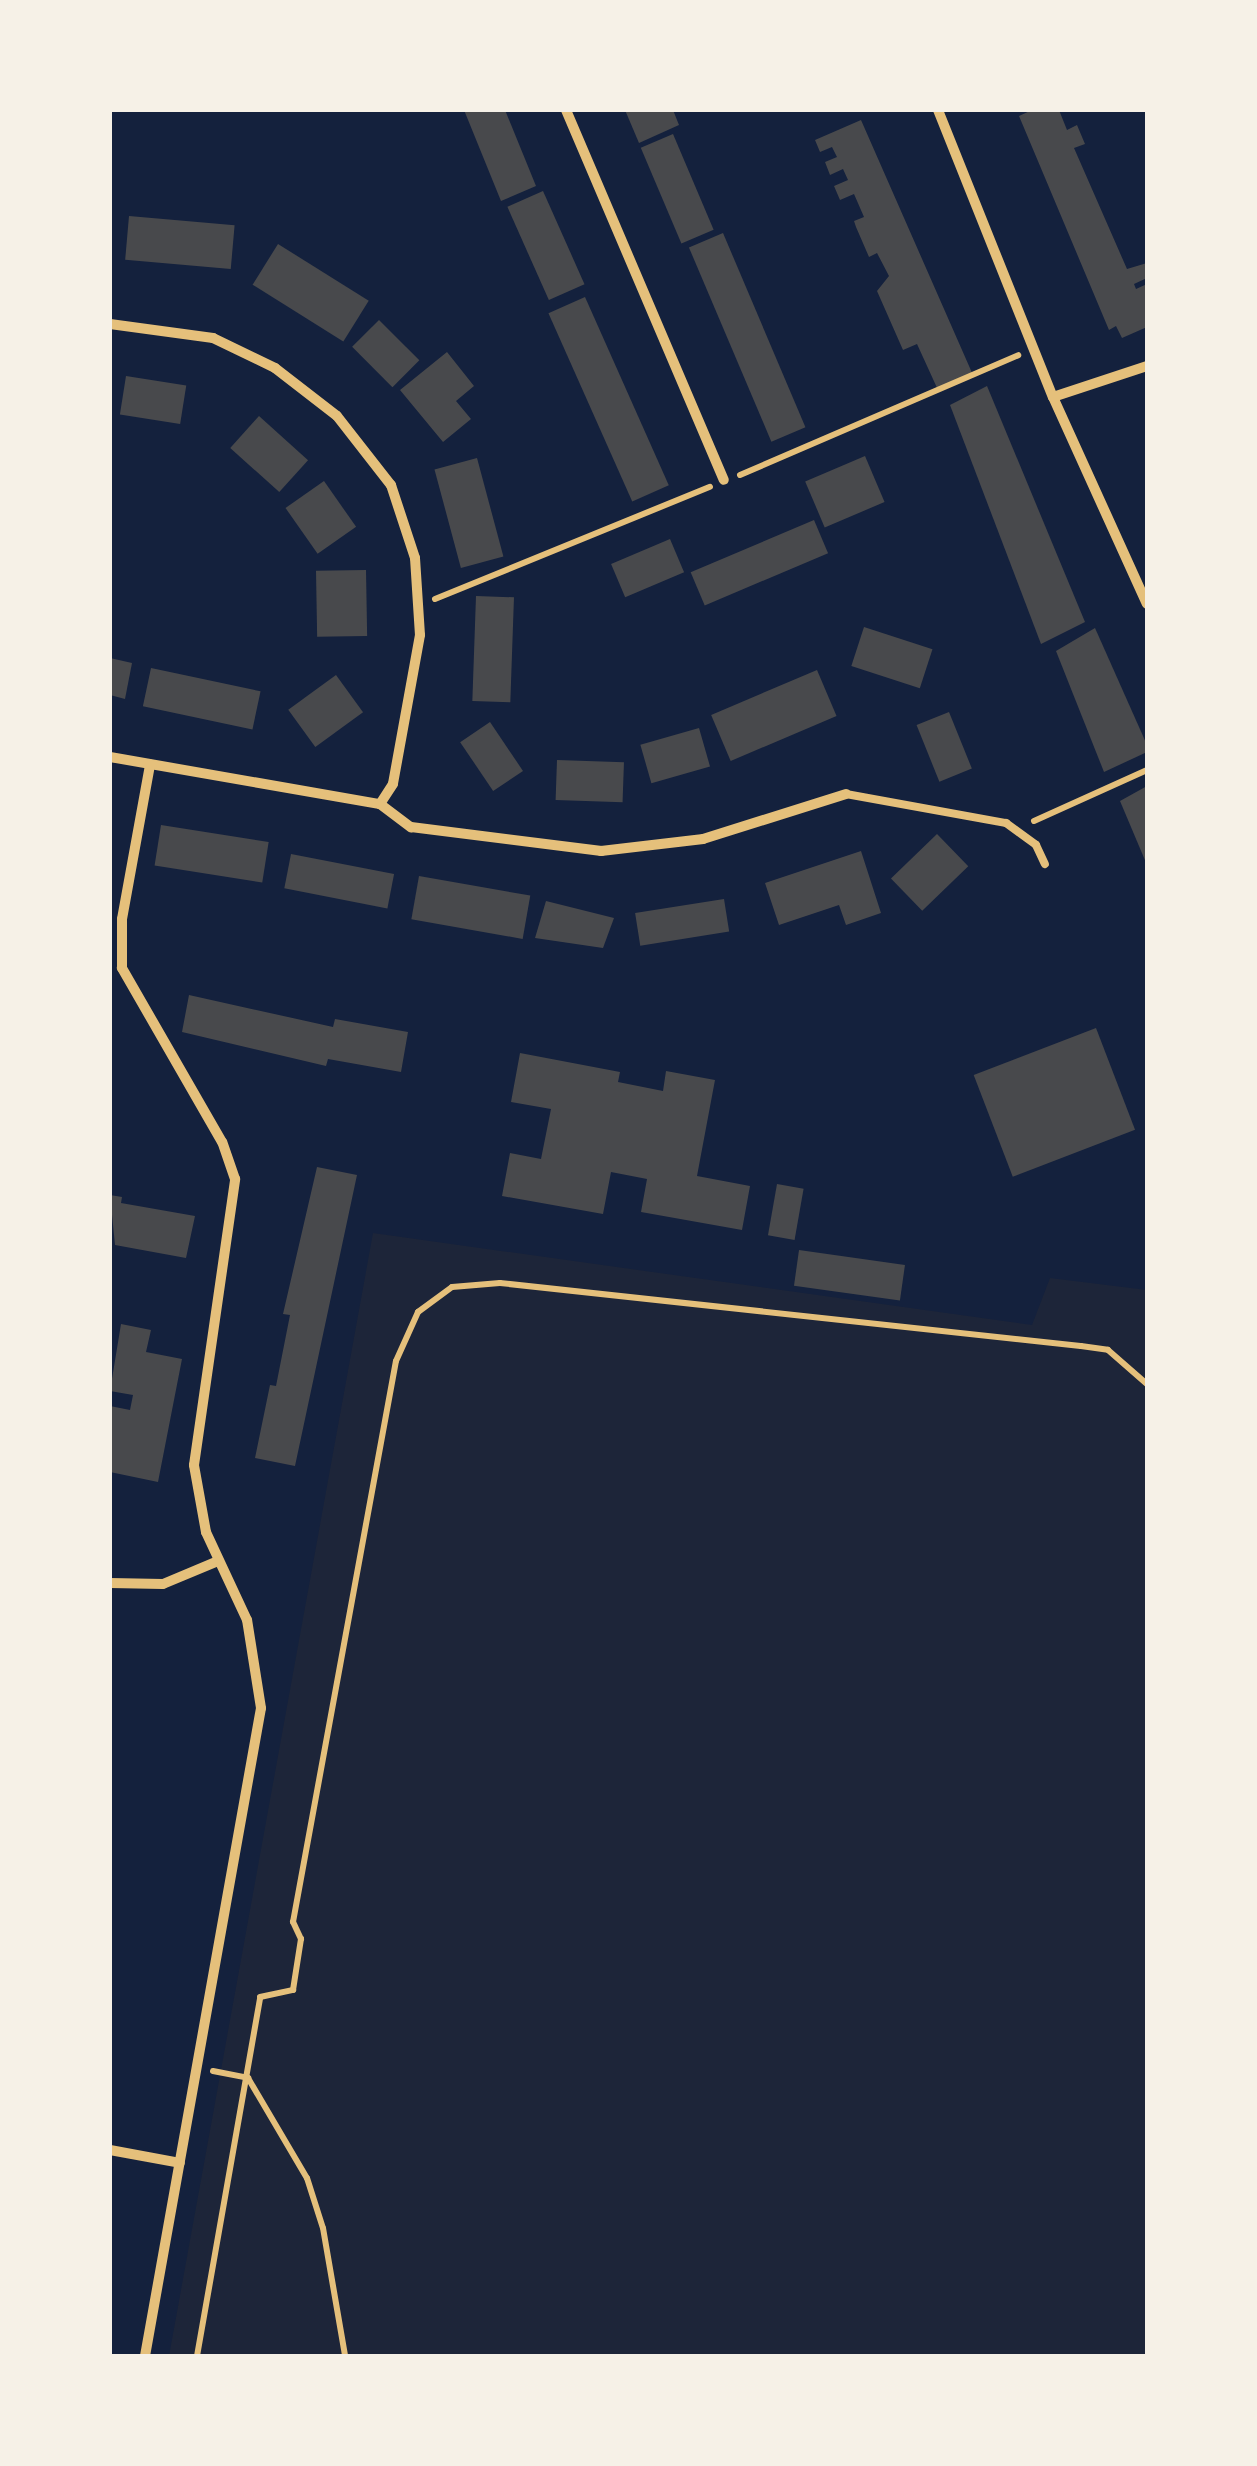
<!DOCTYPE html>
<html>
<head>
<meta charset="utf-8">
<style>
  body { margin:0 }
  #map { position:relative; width:1257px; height:2466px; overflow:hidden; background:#14213d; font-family:"Zilla Slab",serif }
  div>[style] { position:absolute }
  .green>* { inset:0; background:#1d2539 }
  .building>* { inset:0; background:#48494c; transform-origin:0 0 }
  .path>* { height:6px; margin:-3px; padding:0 3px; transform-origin:3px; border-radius:3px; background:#e5c07b }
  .service>* { height:8px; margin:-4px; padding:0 4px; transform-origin:4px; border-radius:4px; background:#e5c07b }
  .minor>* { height:10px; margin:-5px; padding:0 5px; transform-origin:5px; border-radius:5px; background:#e5c07b }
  span { translate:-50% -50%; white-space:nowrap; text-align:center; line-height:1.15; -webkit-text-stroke:9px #f6f1e7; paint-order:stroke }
  .frame { position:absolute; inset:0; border:112px solid #f6f1e7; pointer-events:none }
</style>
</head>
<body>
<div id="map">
  <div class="green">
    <div style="clip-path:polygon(373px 1233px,1032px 1325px,1050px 1278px,1147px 1290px,1147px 2356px,169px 2356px)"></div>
  </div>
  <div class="building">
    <div style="clip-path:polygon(464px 110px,505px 110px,536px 186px,501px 201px)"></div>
    <div style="clip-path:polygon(625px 110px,673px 110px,679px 125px,639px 143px)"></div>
    <div style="clip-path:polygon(1032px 110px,1059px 110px,1067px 130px,1077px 125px,1085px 144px,1074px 148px,1127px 269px,1147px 263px,1147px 278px,1134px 284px,1136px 289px,1147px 284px,1147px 327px,1122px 338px,1116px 326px,1109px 330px,1019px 116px)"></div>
    <div style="clip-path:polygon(861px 120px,973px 375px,938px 390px,917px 344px,903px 350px,877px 291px,889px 276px,877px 253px,869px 257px,856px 227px,854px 221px,864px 217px,854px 194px,840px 200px,834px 186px,848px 180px,843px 169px,830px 175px,825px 162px,837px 157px,832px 147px,820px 152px,815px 140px)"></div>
    <div style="left:673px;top:134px;width:104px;height:35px;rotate:67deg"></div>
    <div style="left:543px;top:191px;width:102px;height:39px;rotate:66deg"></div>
    <div style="left:129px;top:216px;width:106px;height:44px;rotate:5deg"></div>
    <div style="left:723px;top:233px;width:211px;height:37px;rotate:67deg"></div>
    <div style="left:278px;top:244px;width:107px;height:48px;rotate:32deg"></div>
    <div style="left:585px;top:297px;width:206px;height:40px;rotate:66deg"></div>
    <div style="left:379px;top:320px;width:57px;height:38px;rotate:45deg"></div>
    <div style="clip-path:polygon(447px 352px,474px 386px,456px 401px,471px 419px,443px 442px,400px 390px)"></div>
    <div style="left:126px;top:376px;width:61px;height:39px;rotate:9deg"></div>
    <div style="clip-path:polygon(987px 386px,1085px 622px,1041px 644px,950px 405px)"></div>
    <div style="left:259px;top:416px;width:66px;height:43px;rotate:42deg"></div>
    <div style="left:865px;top:456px;width:50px;height:65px;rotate:67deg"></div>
    <div style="left:477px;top:458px;width:102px;height:44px;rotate:75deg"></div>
    <div style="left:324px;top:481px;width:56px;height:47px;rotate:55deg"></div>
    <div style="left:814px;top:520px;width:36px;height:134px;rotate:67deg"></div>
    <div style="left:670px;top:539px;width:36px;height:64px;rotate:67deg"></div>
    <div style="left:366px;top:570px;width:66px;height:50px;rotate:89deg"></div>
    <div style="left:476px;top:596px;width:38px;height:105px;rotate:2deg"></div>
    <div style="left:864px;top:627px;width:72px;height:41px;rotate:18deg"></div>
    <div style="clip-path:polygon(1095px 628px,1147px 745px,1147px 752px,1104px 772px,1056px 651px)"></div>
    <div style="clip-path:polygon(110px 658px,132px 663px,125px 699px,110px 695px)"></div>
    <div style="left:151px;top:668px;width:112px;height:39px;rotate:12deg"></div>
    <div style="left:817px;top:670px;width:50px;height:115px;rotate:67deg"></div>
    <div style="left:336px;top:675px;width:46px;height:59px;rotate:54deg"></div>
    <div style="left:949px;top:712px;width:61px;height:35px;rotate:68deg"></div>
    <div style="left:490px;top:722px;width:59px;height:36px;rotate:56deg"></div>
    <div style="left:699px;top:728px;width:40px;height:61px;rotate:74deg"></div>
    <div style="left:557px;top:760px;width:67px;height:40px;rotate:2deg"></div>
    <div style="clip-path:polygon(1147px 786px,1147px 865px,1120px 801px)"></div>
    <div style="left:161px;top:825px;width:109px;height:41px;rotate:9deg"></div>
    <div style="left:937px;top:834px;width:45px;height:64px;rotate:46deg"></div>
    <div style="clip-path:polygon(861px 851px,881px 913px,846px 925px,839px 905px,779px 925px,765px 883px)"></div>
    <div style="left:291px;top:854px;width:105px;height:35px;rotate:11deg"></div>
    <div style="left:419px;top:876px;width:113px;height:44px;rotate:10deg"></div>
    <div style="left:724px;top:899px;width:33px;height:90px;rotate:81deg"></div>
    <div style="clip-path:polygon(546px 901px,614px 918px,603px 948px,535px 938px)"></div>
    <div style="clip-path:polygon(189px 995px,333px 1027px,335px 1019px,408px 1032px,401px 1072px,328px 1059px,326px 1066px,182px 1032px)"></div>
    <div style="left:1096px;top:1028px;width:109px;height:131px;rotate:69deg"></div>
    <div style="clip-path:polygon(520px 1053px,620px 1072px,618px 1082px,663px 1091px,666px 1071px,715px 1080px,697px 1176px,750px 1186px,742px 1230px,641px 1212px,647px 1179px,611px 1172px,603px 1214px,502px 1196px,510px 1153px,541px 1159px,551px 1109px,511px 1102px)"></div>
    <div style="clip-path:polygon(317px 1167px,357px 1175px,295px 1466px,255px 1458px,270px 1385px,276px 1386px,290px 1315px,283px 1314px)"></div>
    <div style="left:777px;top:1184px;width:27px;height:52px;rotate:10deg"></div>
    <div style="clip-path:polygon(110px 1195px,122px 1197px,121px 1203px,195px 1216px,186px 1258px,115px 1245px)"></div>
    <div style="left:799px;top:1250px;width:107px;height:36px;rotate:8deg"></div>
    <div style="clip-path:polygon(121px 1324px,151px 1330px,146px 1352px,182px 1359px,158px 1482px,110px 1472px,110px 1406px,130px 1410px,133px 1395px,110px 1391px)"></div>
  </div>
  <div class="path">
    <div style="left:740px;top:475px;width:303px;rotate:-23.3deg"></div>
    <div style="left:435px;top:599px;width:297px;rotate:-22.2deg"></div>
    <div style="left:1034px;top:821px;width:124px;rotate:-24.3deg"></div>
    <div style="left:213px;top:2071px;width:36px;rotate:11deg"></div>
    <div style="left:248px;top:2078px;width:116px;rotate:59.5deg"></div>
    <div style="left:307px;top:2178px;width:52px;rotate:72.3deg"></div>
    <div style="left:323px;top:2228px;width:130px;rotate:80.2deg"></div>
    <div style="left:197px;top:2356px;width:364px;rotate:-80deg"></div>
    <div style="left:260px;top:1997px;width:34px;rotate:-12deg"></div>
    <div style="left:293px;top:1990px;width:52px;rotate:-81.1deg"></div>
    <div style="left:301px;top:1939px;width:19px;rotate:-115deg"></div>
    <div style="left:293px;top:1922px;width:570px;rotate:-79.6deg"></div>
    <div style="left:396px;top:1361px;width:54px;rotate:-65.8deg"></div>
    <div style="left:418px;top:1312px;width:42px;rotate:-36.3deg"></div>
    <div style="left:452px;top:1287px;width:48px;rotate:-4.8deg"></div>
    <div style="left:500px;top:1283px;width:584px;rotate:6.19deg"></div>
    <div style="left:1081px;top:1346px;width:27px;rotate:8deg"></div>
    <div style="left:1108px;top:1350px;width:52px;rotate:41.1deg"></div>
  </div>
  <div class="service">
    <div style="left:846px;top:794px;width:163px;rotate:10.3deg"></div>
    <div style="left:1006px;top:823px;width:37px;rotate:36deg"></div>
    <div style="left:1036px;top:845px;width:21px;rotate:65deg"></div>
  </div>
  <div class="minor">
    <div style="left:566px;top:110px;width:402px;rotate:66.9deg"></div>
    <div style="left:938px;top:110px;width:309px;rotate:68.2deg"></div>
    <div style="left:1053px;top:397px;width:227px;rotate:65.6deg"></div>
    <div style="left:110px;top:324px;width:104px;rotate:7.7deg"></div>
    <div style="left:213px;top:338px;width:69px;rotate:25.8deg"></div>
    <div style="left:275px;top:368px;width:78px;rotate:37.7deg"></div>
    <div style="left:337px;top:416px;width:88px;rotate:52deg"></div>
    <div style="left:391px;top:485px;width:77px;rotate:71.8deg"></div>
    <div style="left:415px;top:558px;width:77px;rotate:86.3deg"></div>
    <div style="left:420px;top:635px;width:151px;rotate:100.3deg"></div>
    <div style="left:393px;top:784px;width:24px;rotate:123deg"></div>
    <div style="left:1053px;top:397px;width:99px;rotate:-18.3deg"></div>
    <div style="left:110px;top:757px;width:274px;rotate:9.9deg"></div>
    <div style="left:380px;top:804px;width:39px;rotate:37deg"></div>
    <div style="left:411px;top:827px;width:192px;rotate:7.2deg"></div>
    <div style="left:601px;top:851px;width:103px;rotate:-6.7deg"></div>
    <div style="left:703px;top:839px;width:150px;rotate:-17.5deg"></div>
    <div style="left:110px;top:1583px;width:53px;rotate:1.1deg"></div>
    <div style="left:163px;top:1584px;width:60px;rotate:-22.7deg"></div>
    <div style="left:110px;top:2150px;width:71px;rotate:10.5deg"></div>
    <div style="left:145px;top:2356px;width:658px;rotate:-79.85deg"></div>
    <div style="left:261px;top:1708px;width:89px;rotate:-99deg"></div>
    <div style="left:247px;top:1620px;width:97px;rotate:-115deg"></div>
    <div style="left:206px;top:1532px;width:68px;rotate:-100.2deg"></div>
    <div style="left:194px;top:1465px;width:289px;rotate:-81.8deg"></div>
    <div style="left:235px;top:1179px;width:39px;rotate:-109deg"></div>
    <div style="left:222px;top:1142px;width:201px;rotate:-119.9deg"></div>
    <div style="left:122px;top:968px;width:49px;rotate:-90deg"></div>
    <div style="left:122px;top:919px;width:157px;rotate:-79.7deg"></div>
  </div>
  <div class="frame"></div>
</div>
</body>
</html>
